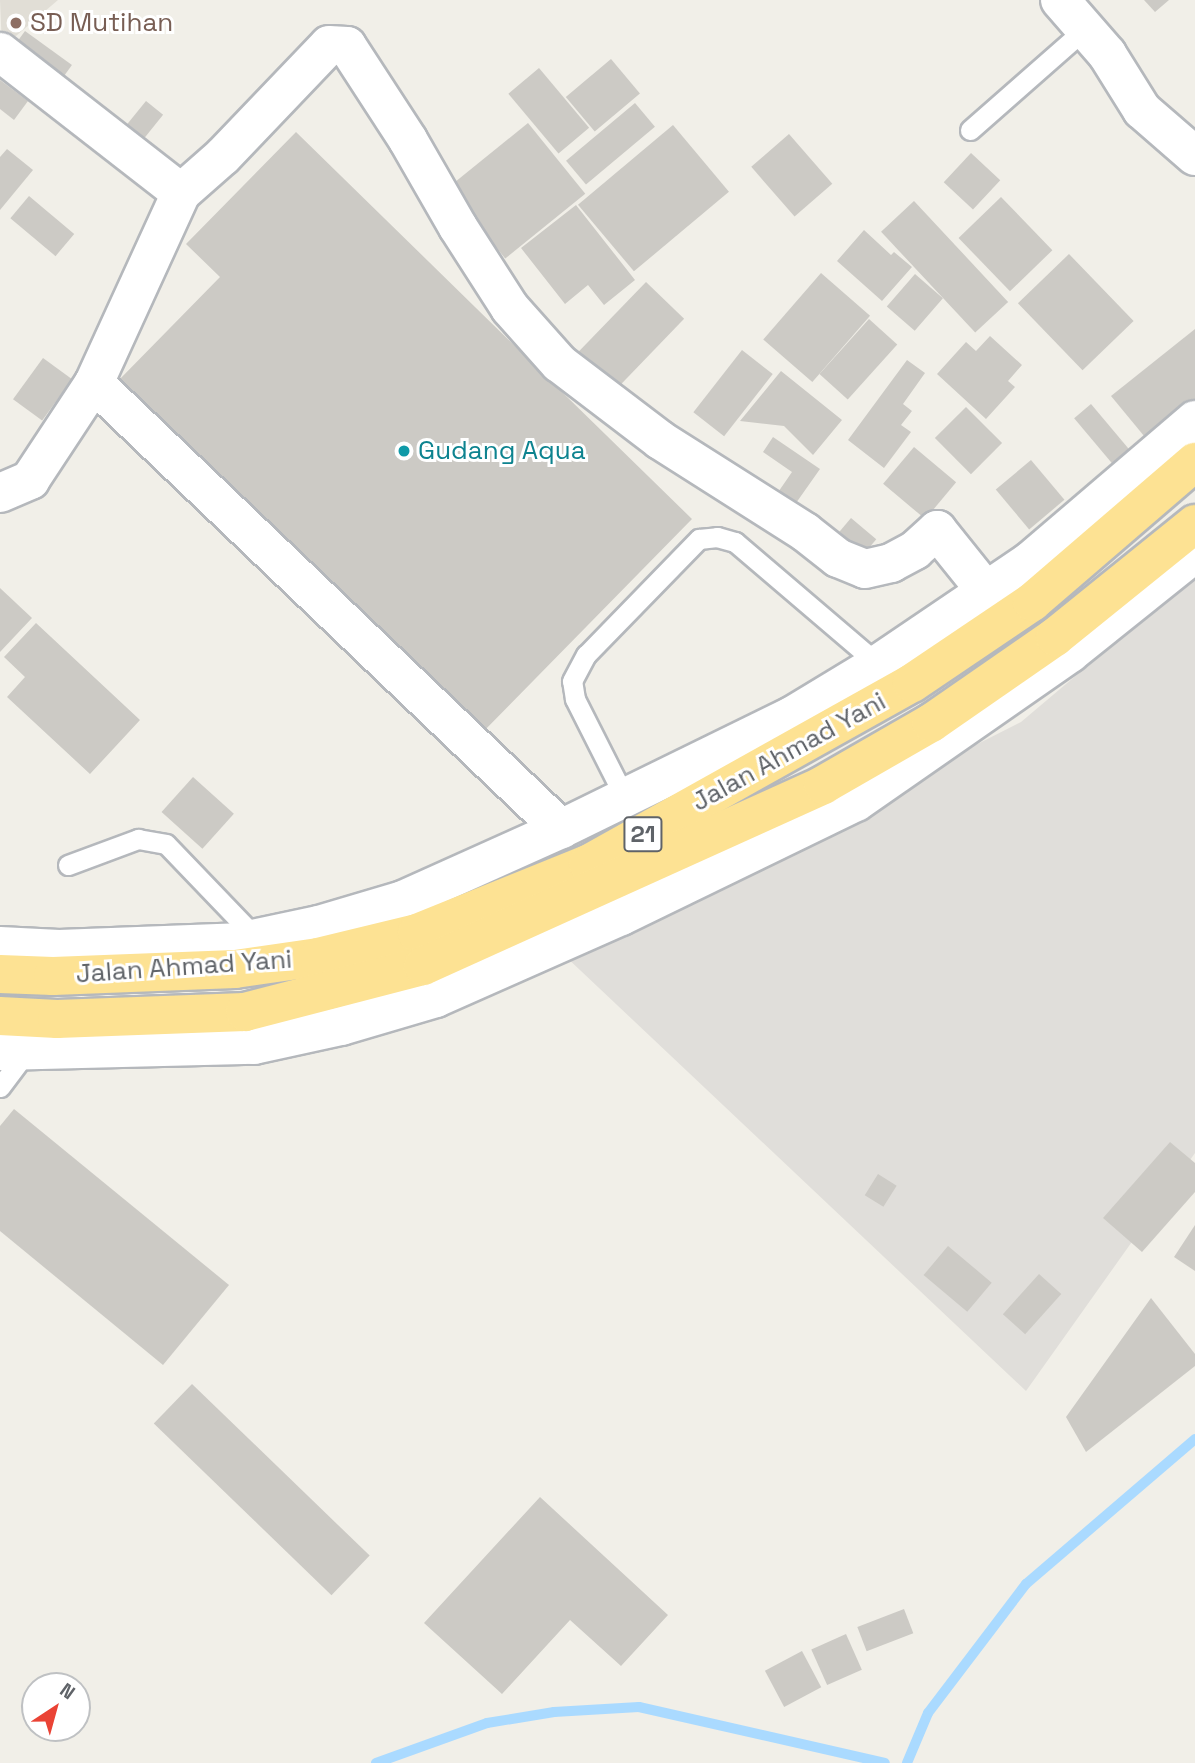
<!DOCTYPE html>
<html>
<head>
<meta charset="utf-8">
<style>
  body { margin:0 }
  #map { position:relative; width:1195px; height:1763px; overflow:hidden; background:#f1efe8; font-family:"Space Grotesk",sans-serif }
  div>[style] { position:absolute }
  .industrial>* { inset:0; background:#e0deda }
  .education>* { inset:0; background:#e1ded6 }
  .stream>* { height:10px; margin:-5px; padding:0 5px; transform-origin:5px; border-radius:5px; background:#aadaff }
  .building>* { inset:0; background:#cccac5; transform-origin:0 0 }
  .roads { filter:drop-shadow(2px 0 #b5b8bc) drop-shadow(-2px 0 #b5b8bc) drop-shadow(0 2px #b5b8bc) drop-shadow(0 -2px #b5b8bc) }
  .lane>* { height:19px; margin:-9.5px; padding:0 9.5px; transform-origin:9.5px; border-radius:9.5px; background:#fff }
  .street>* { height:38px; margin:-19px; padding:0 19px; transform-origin:19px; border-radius:19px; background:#fff }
  .secondary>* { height:38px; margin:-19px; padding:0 19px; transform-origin:19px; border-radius:19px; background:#fff }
  .highway>* { height:38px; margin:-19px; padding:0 19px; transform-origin:19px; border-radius:19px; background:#fde293 }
  .dots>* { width:19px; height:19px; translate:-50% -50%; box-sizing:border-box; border:4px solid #fff; border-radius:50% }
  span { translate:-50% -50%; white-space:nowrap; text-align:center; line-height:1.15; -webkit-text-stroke:6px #fff; paint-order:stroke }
  .shield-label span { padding:2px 5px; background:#fff; border:2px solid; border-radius:5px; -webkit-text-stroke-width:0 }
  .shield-label { font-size:24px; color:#5f6368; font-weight:700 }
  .education-label { font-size:26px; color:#785e54 }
  .left { translate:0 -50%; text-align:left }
  .culture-label { font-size:26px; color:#0d838f }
  .street-label { font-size:26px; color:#5f6368 }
  .north { position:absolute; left:21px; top:1672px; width:70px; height:70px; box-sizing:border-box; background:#fff; border:2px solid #bfc1c3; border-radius:50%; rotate:36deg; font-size:19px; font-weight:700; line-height:28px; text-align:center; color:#5f6368 }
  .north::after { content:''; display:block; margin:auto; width:24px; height:32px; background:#ea4335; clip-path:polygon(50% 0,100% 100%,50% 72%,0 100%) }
</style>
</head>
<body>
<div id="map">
  <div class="industrial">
    <div style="clip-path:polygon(1195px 575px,1195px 1153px,1026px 1391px,563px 954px,1021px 722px)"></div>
  </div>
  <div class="education">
    <div style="clip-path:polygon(0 0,58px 0,2px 48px)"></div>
  </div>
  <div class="stream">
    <div style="left:376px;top:1763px;width:118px;rotate:-19.8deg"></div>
    <div style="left:487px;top:1723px;width:68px;rotate:-9.3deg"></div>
    <div style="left:554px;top:1712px;width:85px;rotate:-3.4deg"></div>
    <div style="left:639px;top:1707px;width:252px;rotate:12.8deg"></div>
    <div style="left:907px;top:1763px;width:54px;rotate:-67.2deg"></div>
    <div style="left:928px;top:1713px;width:162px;rotate:-52.8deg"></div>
    <div style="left:1026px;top:1584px;width:223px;rotate:-40.6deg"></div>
  </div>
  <div class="building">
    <div style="clip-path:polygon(1144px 0,1169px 0,1155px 12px)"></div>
    <div style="left:25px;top:31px;width:58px;height:22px;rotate:36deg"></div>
    <div style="left:611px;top:59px;width:45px;height:59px;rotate:50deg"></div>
    <div style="left:539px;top:68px;width:78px;height:40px;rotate:50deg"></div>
    <div style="clip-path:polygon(0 80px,28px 101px,14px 120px,0 109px)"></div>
    <div style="left:146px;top:101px;width:22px;height:31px;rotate:39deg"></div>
    <div style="left:635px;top:103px;width:31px;height:90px;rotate:50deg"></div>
    <div style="left:528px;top:123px;width:91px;height:103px;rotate:51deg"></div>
    <div style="left:673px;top:125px;width:87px;height:124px;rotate:50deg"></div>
    <div style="clip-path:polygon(296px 132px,692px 519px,479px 736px,117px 382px,220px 277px,186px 244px)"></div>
    <div style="left:789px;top:134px;width:66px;height:50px;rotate:49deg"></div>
    <div style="clip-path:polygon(7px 149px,33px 170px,0 210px,0 157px)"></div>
    <div style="left:971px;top:153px;width:40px;height:40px;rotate:43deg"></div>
    <div style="left:29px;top:196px;width:59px;height:29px;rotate:40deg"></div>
    <div style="left:1001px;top:197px;width:74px;height:59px;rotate:46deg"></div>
    <div style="left:914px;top:201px;width:138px;height:45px;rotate:47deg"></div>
    <div style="clip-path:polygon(576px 205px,635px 280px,604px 305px,588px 285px,565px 304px,521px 248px)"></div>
    <div style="clip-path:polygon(864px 230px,891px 255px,894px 252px,912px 267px,882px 301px,837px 261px)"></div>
    <div style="left:1069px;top:254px;width:93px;height:71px;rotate:46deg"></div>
    <div style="left:821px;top:273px;width:65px;height:88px;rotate:41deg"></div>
    <div style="left:915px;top:274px;width:37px;height:43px;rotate:41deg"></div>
    <div style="left:646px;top:282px;width:53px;height:103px;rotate:44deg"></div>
    <div style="left:869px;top:319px;width:38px;height:74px;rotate:42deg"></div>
    <div style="clip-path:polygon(1195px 329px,1195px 404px,1149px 442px,1111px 396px)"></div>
    <div style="clip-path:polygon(990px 336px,1022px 365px,1008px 381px,1015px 387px,986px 419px,937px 374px,966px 342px,976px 351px)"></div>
    <div style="left:742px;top:350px;width:39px;height:79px;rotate:38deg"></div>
    <div style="left:43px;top:358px;width:36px;height:51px;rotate:36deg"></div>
    <div style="clip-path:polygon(907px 360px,925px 373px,903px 404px,912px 411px,901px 425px,911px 432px,884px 468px,848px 440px)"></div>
    <div style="clip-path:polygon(781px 371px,842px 420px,813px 455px,784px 426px,740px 421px)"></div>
    <div style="left:1091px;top:404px;width:70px;height:22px;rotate:50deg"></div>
    <div style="left:966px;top:407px;width:51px;height:44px;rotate:45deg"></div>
    <div style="clip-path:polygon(773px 437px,820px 469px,789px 513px,772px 501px,792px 472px,763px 452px)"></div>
    <div style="left:914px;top:447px;width:55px;height:48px;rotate:40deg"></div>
    <div style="left:1031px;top:460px;width:52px;height:46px;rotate:50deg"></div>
    <div style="left:851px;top:518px;width:33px;height:18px;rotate:40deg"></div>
    <div style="clip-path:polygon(0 588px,32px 618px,0 652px)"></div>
    <div style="clip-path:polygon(36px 623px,140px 720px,90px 774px,7px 697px,25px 677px,4px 657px)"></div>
    <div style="left:193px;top:777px;width:55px;height:47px;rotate:42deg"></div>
    <div style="clip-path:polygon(14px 1109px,229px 1285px,163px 1365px,0 1231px,0 1126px)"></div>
    <div style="clip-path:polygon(1170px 1142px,1195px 1163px,1195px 1192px,1142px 1252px,1103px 1218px)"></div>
    <div style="left:878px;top:1174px;width:22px;height:25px;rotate:32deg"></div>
    <div style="clip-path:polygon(1195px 1225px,1195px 1271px,1174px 1257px)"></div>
    <div style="left:948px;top:1246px;width:57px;height:38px;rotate:40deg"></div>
    <div style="left:1039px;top:1274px;width:30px;height:54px;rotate:42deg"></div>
    <div style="clip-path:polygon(1151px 1298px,1195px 1354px,1195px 1366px,1086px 1452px,1066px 1417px)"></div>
    <div style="left:192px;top:1384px;width:247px;height:55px;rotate:44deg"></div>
    <div style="clip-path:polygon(540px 1497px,668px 1615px,621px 1666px,570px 1620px,502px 1694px,424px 1623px)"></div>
    <div style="left:904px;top:1609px;width:26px;height:50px;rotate:69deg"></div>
    <div style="left:846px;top:1634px;width:39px;height:38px;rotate:66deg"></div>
    <div style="left:802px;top:1651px;width:41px;height:42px;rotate:62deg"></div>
  </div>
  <div class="roads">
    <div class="lane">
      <div style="left:970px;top:130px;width:152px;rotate:-41.3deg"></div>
      <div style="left:624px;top:796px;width:109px;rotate:-116.8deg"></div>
      <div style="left:575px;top:699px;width:18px;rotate:-99deg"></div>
      <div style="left:572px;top:681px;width:30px;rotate:-62deg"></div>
      <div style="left:586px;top:655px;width:162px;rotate:-45.8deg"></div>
      <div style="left:699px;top:539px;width:18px;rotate:-6deg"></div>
      <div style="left:717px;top:537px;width:19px;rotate:16deg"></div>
      <div style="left:735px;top:542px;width:188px;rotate:40.5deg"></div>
      <div style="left:68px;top:865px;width:75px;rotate:-20.4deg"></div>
      <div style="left:138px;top:839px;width:28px;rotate:10deg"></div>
      <div style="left:166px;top:844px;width:132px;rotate:46.2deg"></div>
      <div style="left:0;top:1087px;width:45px;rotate:-53.1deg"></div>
    </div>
    <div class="street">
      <div style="left:1060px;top:0;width:72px;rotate:49deg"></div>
      <div style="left:1107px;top:54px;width:66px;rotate:58deg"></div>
      <div style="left:1142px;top:110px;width:70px;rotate:41deg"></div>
      <div style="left:0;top:52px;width:229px;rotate:37.9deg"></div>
      <div style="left:94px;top:383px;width:646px;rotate:43.68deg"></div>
      <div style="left:0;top:493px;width:33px;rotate:-23deg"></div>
      <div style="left:30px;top:480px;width:116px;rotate:-56.6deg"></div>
      <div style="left:94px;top:383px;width:209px;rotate:-65.4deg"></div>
      <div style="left:181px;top:193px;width:56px;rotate:-41.4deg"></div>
      <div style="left:223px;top:156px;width:153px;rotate:-46.3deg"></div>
      <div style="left:329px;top:45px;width:18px;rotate:3deg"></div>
      <div style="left:347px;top:46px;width:112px;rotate:57deg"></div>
      <div style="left:408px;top:140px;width:100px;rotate:60.1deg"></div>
      <div style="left:458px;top:227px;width:96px;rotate:57.3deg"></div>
      <div style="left:510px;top:308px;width:74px;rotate:48.3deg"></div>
      <div style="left:559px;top:363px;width:127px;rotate:37.3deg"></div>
      <div style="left:660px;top:440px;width:172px;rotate:32.4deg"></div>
      <div style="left:805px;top:532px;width:42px;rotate:38.2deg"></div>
      <div style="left:838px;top:558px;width:29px;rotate:22deg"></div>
      <div style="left:865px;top:569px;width:27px;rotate:-13deg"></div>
      <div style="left:891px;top:563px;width:27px;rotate:-28deg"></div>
      <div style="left:915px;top:550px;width:30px;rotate:-42deg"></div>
      <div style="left:937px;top:530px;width:78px;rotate:51.2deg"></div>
    </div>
    <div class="secondary">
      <div style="left:0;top:946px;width:59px;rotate:2.9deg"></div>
      <div style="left:59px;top:949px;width:179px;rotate:-2.2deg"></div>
      <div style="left:238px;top:942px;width:83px;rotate:-11.9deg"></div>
      <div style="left:319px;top:925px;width:88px;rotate:-16.6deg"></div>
      <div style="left:403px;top:900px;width:173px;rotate:-24.2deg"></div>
      <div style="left:561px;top:829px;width:257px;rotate:-26.1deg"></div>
      <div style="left:792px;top:716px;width:100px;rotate:-31.2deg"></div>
      <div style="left:878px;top:664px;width:184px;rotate:-34.1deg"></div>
      <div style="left:1030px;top:561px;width:217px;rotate:-40.5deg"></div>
      <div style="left:0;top:1051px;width:254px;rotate:-1.4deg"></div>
      <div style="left:254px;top:1045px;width:89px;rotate:-12.3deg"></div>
      <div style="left:341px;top:1026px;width:99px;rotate:-16.4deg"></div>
      <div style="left:436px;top:998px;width:202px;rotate:-23.9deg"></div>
      <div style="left:621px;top:916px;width:261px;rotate:-25.9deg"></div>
      <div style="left:856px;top:802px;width:261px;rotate:-34.8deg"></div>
      <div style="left:1070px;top:653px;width:160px;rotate:-38.7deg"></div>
    </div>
    <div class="highway">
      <div style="left:0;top:974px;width:53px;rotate:2.2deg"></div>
      <div style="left:53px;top:976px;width:182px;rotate:-2.2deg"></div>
      <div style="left:235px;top:969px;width:84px;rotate:-8.2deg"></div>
      <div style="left:318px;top:957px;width:102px;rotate:-13.6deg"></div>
      <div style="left:417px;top:933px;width:184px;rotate:-22deg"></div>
      <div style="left:588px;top:864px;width:371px;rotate:-29.2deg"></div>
      <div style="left:912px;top:683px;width:145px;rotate:-34deg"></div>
      <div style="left:1032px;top:602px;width:215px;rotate:-40.7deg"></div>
      <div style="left:0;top:1016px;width:57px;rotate:3deg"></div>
      <div style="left:57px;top:1019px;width:188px;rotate:-2.1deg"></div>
      <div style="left:245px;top:1012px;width:184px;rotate:-14.5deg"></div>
      <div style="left:423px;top:966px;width:439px;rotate:-24.3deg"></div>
      <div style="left:823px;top:785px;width:125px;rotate:-29.9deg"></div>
      <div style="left:931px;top:723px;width:151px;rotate:-34.7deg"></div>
      <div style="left:1055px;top:637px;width:180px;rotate:-38.9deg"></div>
    </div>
  </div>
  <div class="dots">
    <div style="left:16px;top:23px;background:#8d6e63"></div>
    <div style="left:404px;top:451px;background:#0f9aa8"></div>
  </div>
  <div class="shield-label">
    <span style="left:643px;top:834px">21</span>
  </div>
  <div class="education-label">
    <span class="left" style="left:30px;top:23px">SD Mutihan</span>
  </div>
  <div class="culture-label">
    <span class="left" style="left:418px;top:451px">Gudang Aqua</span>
  </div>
  <div class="street-label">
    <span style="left:789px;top:752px;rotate:-29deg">Jalan Ahmad Yani</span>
    <span style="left:184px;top:967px;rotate:-4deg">Jalan Ahmad Yani</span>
  </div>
  <div class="north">N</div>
</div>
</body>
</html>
